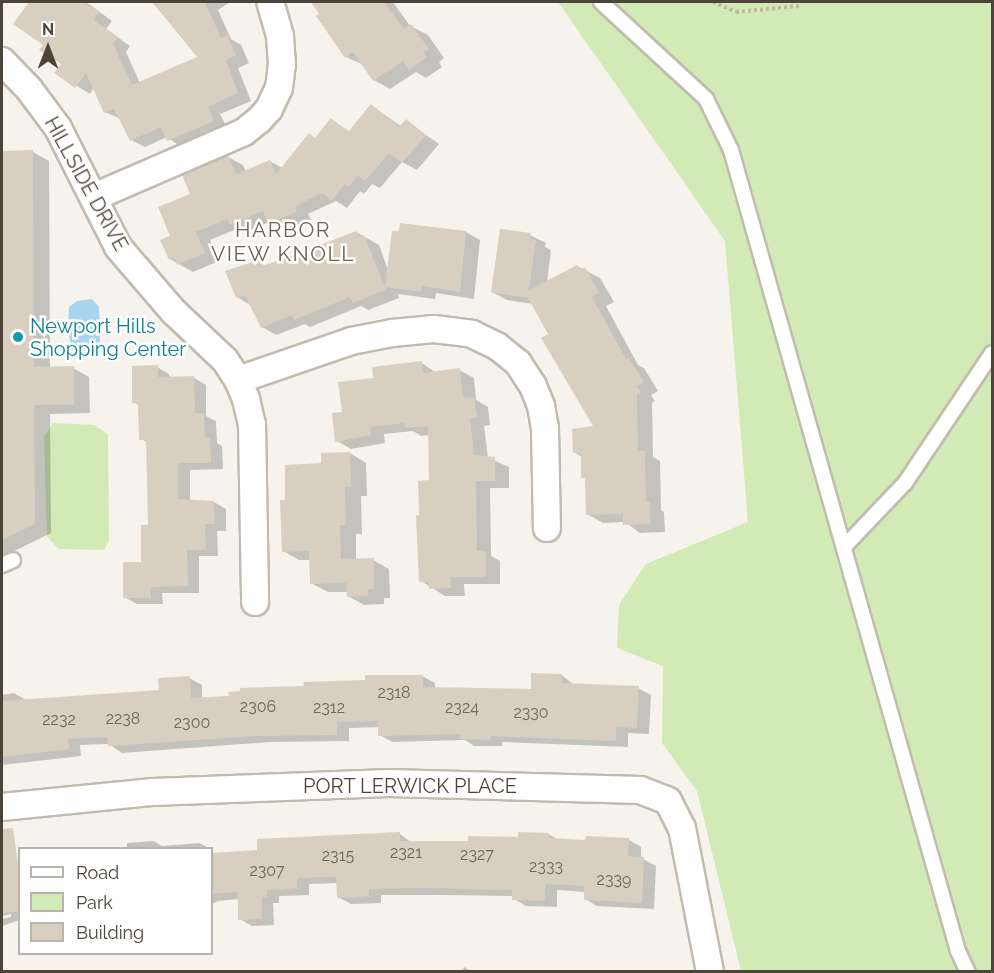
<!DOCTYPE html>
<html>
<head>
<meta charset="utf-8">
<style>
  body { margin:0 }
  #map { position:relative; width:994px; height:973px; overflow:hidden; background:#f6f3ec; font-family:Raleway,sans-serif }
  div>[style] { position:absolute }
  .green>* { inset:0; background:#d2eab5 }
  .water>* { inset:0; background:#a9d4f2 }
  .shadow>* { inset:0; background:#0003 }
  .building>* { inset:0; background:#d8cfc1 }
  .path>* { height:4px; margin-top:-2px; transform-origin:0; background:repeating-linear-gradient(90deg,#c4b79f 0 3px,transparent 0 6px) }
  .roads { filter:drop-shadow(2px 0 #c2bbae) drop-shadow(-2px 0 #c2bbae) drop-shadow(0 2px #c2bbae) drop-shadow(0 -2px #c2bbae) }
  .lane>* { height:14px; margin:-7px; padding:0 7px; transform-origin:7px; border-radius:7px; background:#fff }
  .street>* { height:26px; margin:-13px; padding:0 13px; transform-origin:13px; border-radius:13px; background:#fff }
  .dots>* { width:16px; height:16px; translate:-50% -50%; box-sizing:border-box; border:3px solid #fff; border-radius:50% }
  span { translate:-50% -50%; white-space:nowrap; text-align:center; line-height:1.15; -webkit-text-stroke:5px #fff; paint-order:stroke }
  .number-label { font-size:16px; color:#6e675b }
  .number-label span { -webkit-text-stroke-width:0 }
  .street-label { font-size:20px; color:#4b4439 }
  .culture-label { font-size:20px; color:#0d838f }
  .left { translate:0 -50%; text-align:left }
  .neighbourhood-label { font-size:21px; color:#6e6250; letter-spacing:1.5px }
  .frame { position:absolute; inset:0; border:3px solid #4b4439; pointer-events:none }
  .legend { position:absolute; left:18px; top:847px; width:195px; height:108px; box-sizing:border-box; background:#fff; border:2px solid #b7b4b0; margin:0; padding:8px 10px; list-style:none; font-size:18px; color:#4b4439 }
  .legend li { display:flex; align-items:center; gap:12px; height:30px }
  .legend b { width:30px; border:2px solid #b7b4b0 }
  .north { position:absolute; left:18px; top:18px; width:60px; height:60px; -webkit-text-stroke:4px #fff; paint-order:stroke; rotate:0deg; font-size:16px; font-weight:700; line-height:24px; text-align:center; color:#4b4439 }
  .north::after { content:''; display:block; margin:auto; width:21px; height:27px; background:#4b4439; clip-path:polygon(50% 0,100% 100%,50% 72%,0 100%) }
</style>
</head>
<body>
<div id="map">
  <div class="green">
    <div style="clip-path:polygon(558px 2px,992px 2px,992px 971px,741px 971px,697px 791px,662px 743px,663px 666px,617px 648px,619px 605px,646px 564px,748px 522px,725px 241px)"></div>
    <div style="clip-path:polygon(53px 423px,94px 425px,108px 434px,109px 541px,104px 550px,59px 549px,47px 537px,44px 437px)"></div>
  </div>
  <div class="water">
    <div style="clip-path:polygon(92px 299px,99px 307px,100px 343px,93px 348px,77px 349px,71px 344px,68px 332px,69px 307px,77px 301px)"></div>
  </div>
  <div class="shadow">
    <div style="clip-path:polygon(30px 2px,86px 2px,112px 21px,106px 29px,130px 46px,126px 52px,140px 83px,199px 58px,152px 2px,230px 2px,218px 10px,231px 39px,241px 45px,249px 63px,238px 68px,251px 101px,220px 114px,227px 128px,182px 148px,167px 137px,145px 147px,131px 140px,121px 119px,105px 112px,94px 87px,90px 94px,56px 73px,63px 64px,45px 44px,15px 24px)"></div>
    <div style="clip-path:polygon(313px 2px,393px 2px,410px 26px,428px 35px,444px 58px,439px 62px,442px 67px,426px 78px,416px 72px,390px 89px,374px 80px,364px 65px,346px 57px)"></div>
    <div style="clip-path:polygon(372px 106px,402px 127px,406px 121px,439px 144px,417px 170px,402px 162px,380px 188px,372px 184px,364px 194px,360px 191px,347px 208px,336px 201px,308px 214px,311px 220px,284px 230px,269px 222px,246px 232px,239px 228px,210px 240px,219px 261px,193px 272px,170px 259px,172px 236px,192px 194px,228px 157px,243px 165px,246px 172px,270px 161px,282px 168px,316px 139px,332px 120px,350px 132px)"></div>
    <div style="clip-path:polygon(2px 152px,33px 152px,49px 161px,50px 368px,73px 368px,89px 377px,90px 413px,50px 414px,51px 533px,2px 557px)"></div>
    <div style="clip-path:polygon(401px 224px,466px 232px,480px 240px,474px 299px,436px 293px,435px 299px,398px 294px,399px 298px,368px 310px,361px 306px,310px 327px,305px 324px,276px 335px,262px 327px,252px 306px,237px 297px,258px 261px,266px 266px,356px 232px,379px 245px,388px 270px)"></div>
    <div style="clip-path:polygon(530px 235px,546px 243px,545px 247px,551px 250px,547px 282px,577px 266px,600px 278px,614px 302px,606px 306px,638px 365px,644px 368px,658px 391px,651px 395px,655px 401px,652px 403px,653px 457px,660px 461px,661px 510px,664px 512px,665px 532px,640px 533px,625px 522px,603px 523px,587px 514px,586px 479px,583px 477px,582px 457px,574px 452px,595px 427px,543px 339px,550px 334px,533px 304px,507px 300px,492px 292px)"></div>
    <div style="clip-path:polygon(422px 363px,436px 373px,459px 370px,474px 378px,476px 400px,488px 407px,490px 425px,484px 426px,488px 458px,509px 467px,509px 488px,490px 488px,491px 556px,500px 561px,500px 584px,464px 584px,465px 596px,445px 596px,421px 581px,430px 482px,429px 435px,421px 436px,413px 431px,384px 434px,385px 443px,351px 449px,337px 441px,344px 413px,375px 379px)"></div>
    <div style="clip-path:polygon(157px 367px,169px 374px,170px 378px,194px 378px,206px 385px,206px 416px,216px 421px,217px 443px,222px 446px,223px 469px,190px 470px,190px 501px,214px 502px,226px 509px,226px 531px,217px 531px,218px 556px,199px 556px,199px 593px,162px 593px,163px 604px,137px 604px,124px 597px,143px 563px,150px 526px,148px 443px,141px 439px,140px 406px,134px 402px)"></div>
    <div style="clip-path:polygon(350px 453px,366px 463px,367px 496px,361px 496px,362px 534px,356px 534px,356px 560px,373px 560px,389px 569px,390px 598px,384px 598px,384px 604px,364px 605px,348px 596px,348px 592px,328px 592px,311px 583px,311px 560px,299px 560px,283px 551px,287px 501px,323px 464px)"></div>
    <div style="clip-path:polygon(562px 675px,574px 685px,638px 688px,651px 695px,649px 734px,628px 733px,628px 747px,502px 742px,502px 746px,474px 746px,465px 740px,392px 742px,380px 735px,380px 727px,349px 728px,349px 741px,270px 742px,122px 753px,109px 744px,80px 745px,81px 756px,2px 765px,2px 695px,14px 693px,26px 700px,161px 691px,189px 678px,202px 685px,202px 699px,422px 676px,435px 683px,435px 689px,533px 691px)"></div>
    <div style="clip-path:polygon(375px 834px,400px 834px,412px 843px,470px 842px,548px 834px,559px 840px,587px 842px,587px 838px,629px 840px,641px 847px,641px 858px,656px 866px,654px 909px,597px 906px,585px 899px,586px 892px,557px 890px,557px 907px,526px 906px,514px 899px,514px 896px,443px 895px,381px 895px,381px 903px,351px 904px,338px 897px,338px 883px,309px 884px,309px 895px,279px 896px,279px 903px,273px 903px,274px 925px,252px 926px,240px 919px,239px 899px,218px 901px,212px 904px,212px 850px,212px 855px,259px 851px)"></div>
    <div style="clip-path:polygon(154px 841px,162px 846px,199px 843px,209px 848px,127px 848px,127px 843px)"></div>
    <div style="clip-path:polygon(2px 863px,10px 869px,20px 869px,20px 920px,2px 926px,2px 919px,11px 917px,11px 914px,2px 916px)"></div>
    <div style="clip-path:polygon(464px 967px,472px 972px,462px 972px)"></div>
  </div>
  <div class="building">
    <div style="clip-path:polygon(29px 2px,83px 2px,99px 12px,93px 20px,118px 37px,113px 44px,132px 85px,197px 57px,153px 2px,205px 2px,221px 38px,227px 35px,236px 55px,226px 60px,238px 93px,208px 107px,214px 121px,167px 141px,161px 127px,130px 141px,114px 109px,104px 113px,86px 73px,75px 88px,54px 73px,61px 64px,39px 50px,43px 45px,13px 24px)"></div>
    <div style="clip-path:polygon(311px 2px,384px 2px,404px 29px,411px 24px,429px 49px,423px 52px,427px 57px,409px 70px,403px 61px,373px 81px,353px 52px,345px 58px,316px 16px,319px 14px)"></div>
    <div style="clip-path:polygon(371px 104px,399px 127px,406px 119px,426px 135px,402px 163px,389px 153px,365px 181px,358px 176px,348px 187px,345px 184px,331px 201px,322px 193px,295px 206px,297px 212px,268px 223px,263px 211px,230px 225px,227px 219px,196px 232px,205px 253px,177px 265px,174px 257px,169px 260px,160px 240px,170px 236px,158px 207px,190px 194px,182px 175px,228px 155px,236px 174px,270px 160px,276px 174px,309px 133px,315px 138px,331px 118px,348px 132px)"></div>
    <div style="clip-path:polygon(33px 150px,34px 367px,74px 366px,74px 405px,34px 405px,35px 524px,2px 540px,2px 151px)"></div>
    <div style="clip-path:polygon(400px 223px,466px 231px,460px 292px,422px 286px,421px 292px,385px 287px,386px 290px,353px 303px,350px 297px,294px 320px,292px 315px,261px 328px,245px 295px,236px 298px,225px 271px,258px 260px,261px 266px,282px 260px,356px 231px,359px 237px,364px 235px,385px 287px,392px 231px,399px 231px)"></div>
    <div style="clip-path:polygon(500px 229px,531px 233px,530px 239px,536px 240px,529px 290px,577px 265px,580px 270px,585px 267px,599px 293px,592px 297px,626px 359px,629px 358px,644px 382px,637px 386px,641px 392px,637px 394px,638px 451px,645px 451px,646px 502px,650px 502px,650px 524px,623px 525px,623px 514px,586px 515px,585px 478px,581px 478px,581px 453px,573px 453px,572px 429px,593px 426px,541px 338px,548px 334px,528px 298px,491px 292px)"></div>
    <div style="clip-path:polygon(422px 361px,423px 373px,460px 368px,463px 398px,474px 397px,477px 417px,470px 418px,474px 455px,495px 457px,495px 481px,476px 481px,477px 551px,486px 551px,486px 577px,450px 577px,451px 588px,429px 589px,428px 582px,419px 582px,416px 515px,419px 515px,418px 481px,429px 480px,428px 426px,405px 428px,404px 423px,370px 427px,371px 435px,335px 442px,332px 413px,342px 412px,338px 382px,373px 378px,372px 367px)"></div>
    <div style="clip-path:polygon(158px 365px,158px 377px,194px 376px,195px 413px,204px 413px,205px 438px,210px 438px,211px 463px,178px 463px,178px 499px,214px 501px,215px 524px,205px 524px,206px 550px,187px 550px,188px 586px,151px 587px,151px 598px,123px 598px,123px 562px,141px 562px,141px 525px,148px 525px,146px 440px,139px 440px,138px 403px,132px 403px,132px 366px)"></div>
    <div style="clip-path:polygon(350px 452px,351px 487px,345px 487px,346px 525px,340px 525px,341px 559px,374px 558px,374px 589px,368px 589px,368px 596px,347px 597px,346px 583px,310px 584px,309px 551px,282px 552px,280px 500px,285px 500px,285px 465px,321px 463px,321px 453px)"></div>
    <div style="clip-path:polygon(531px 673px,562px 674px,562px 683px,639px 686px,637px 728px,616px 727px,616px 741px,491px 736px,490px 740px,460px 739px,460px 734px,378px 736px,378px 721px,337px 722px,337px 735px,257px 736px,108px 746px,107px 737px,68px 739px,69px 749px,2px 757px,2px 701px,159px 690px,158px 678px,190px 676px,191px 698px,229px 696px,228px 692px,240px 691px,240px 688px,304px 686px,303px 682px,365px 680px,365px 675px,423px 675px,423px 687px,531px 689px)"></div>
    <div style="clip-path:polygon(13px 828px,20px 879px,20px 911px,2px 913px,2px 829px)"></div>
    <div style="clip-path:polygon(400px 832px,400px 841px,468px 841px,468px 836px,518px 837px,518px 832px,549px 833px,549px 838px,585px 840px,586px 836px,629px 838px,628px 856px,644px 857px,642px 903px,584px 900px,584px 886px,545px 884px,545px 901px,512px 900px,512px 890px,429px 888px,369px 889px,369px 897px,337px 898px,336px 877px,297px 878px,297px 889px,267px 890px,267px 897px,262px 897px,262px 919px,238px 920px,238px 892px,212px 894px,212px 853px,257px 850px,257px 839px)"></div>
  </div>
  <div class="path">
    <div style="left:713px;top:2px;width:25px;rotate:23deg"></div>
    <div style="left:736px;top:12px;width:64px;rotate:-5.4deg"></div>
  </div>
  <div class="roads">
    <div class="lane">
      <div style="left:601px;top:2px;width:143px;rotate:42.7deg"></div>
      <div style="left:706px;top:99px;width:57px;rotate:63.9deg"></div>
      <div style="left:731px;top:150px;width:833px;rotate:74.18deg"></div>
      <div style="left:958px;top:951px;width:23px;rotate:65deg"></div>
      <div style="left:844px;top:547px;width:88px;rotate:-46.4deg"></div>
      <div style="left:905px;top:483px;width:156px;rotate:-56.2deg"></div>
      <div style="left:2px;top:565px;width:12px;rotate:-24deg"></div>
    </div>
    <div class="street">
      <div style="left:2px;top:61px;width:39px;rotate:46deg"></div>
      <div style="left:29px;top:89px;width:49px;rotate:53.4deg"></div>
      <div style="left:58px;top:128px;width:133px;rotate:63.2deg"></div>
      <div style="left:118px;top:247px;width:86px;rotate:49.3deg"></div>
      <div style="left:174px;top:312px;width:70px;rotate:43.3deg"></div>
      <div style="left:225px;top:360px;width:24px;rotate:57deg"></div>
      <div style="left:238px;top:380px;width:21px;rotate:67deg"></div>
      <div style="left:246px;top:399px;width:26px;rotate:77deg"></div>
      <div style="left:252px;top:424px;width:178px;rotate:89deg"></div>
      <div style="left:94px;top:197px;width:163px;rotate:-23.4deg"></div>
      <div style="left:244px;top:132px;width:19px;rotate:-39deg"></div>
      <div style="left:259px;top:120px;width:15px;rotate:-48deg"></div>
      <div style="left:269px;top:109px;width:23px;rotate:-65deg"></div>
      <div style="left:279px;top:88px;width:23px;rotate:-83deg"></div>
      <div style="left:282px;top:65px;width:29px;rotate:-94deg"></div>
      <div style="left:280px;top:36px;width:35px;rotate:-106deg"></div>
      <div style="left:238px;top:380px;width:120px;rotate:-19deg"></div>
      <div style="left:351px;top:341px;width:42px;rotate:-11deg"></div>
      <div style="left:392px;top:333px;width:42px;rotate:-5.4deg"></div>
      <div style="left:434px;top:329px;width:38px;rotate:7deg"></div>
      <div style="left:472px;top:334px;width:28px;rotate:26deg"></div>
      <div style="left:497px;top:346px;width:27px;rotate:39deg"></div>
      <div style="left:518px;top:363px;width:27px;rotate:57deg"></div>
      <div style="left:533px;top:386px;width:22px;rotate:68deg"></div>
      <div style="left:541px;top:406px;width:22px;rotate:80deg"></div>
      <div style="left:545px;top:428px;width:100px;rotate:88.9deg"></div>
      <div style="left:2px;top:807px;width:152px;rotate:-5.7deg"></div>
      <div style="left:153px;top:792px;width:236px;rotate:-2.2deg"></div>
      <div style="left:389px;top:783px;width:251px;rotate:1.6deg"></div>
      <div style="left:640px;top:790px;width:30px;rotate:21deg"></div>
      <div style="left:668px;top:801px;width:30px;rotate:63deg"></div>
      <div style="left:682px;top:828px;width:147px;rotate:79deg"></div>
    </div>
  </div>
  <div class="dots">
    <div style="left:18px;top:337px;background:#0f9aa8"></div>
  </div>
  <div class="number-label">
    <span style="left:394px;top:693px">2318</span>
    <span style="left:258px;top:707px">2306</span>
    <span style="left:329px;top:708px">2312</span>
    <span style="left:462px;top:708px">2324</span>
    <span style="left:531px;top:713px">2330</span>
    <span style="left:123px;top:719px">2238</span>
    <span style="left:59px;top:720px">2232</span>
    <span style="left:192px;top:723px">2300</span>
    <span style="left:406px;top:853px">2321</span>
    <span style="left:477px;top:855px">2327</span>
    <span style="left:338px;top:856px">2315</span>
    <span style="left:546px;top:867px">2333</span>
    <span style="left:267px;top:871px">2307</span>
    <span style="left:614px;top:880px">2339</span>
  </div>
  <div class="street-label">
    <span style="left:86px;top:184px;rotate:61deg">HILLSIDE DRIVE</span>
    <span style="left:410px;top:786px">PORT LERWICK PLACE</span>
  </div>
  <div class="culture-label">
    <span class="left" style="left:30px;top:338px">Newport Hills<br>Shopping Center</span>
  </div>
  <div class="neighbourhood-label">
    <span style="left:283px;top:242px">HARBOR<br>VIEW KNOLL</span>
  </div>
  <div class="frame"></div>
  <ul class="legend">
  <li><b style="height:8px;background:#fff"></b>Road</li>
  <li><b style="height:16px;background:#d2eab5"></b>Park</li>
  <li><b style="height:16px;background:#d8cfc1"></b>Building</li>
  </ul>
  <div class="north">N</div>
</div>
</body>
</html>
